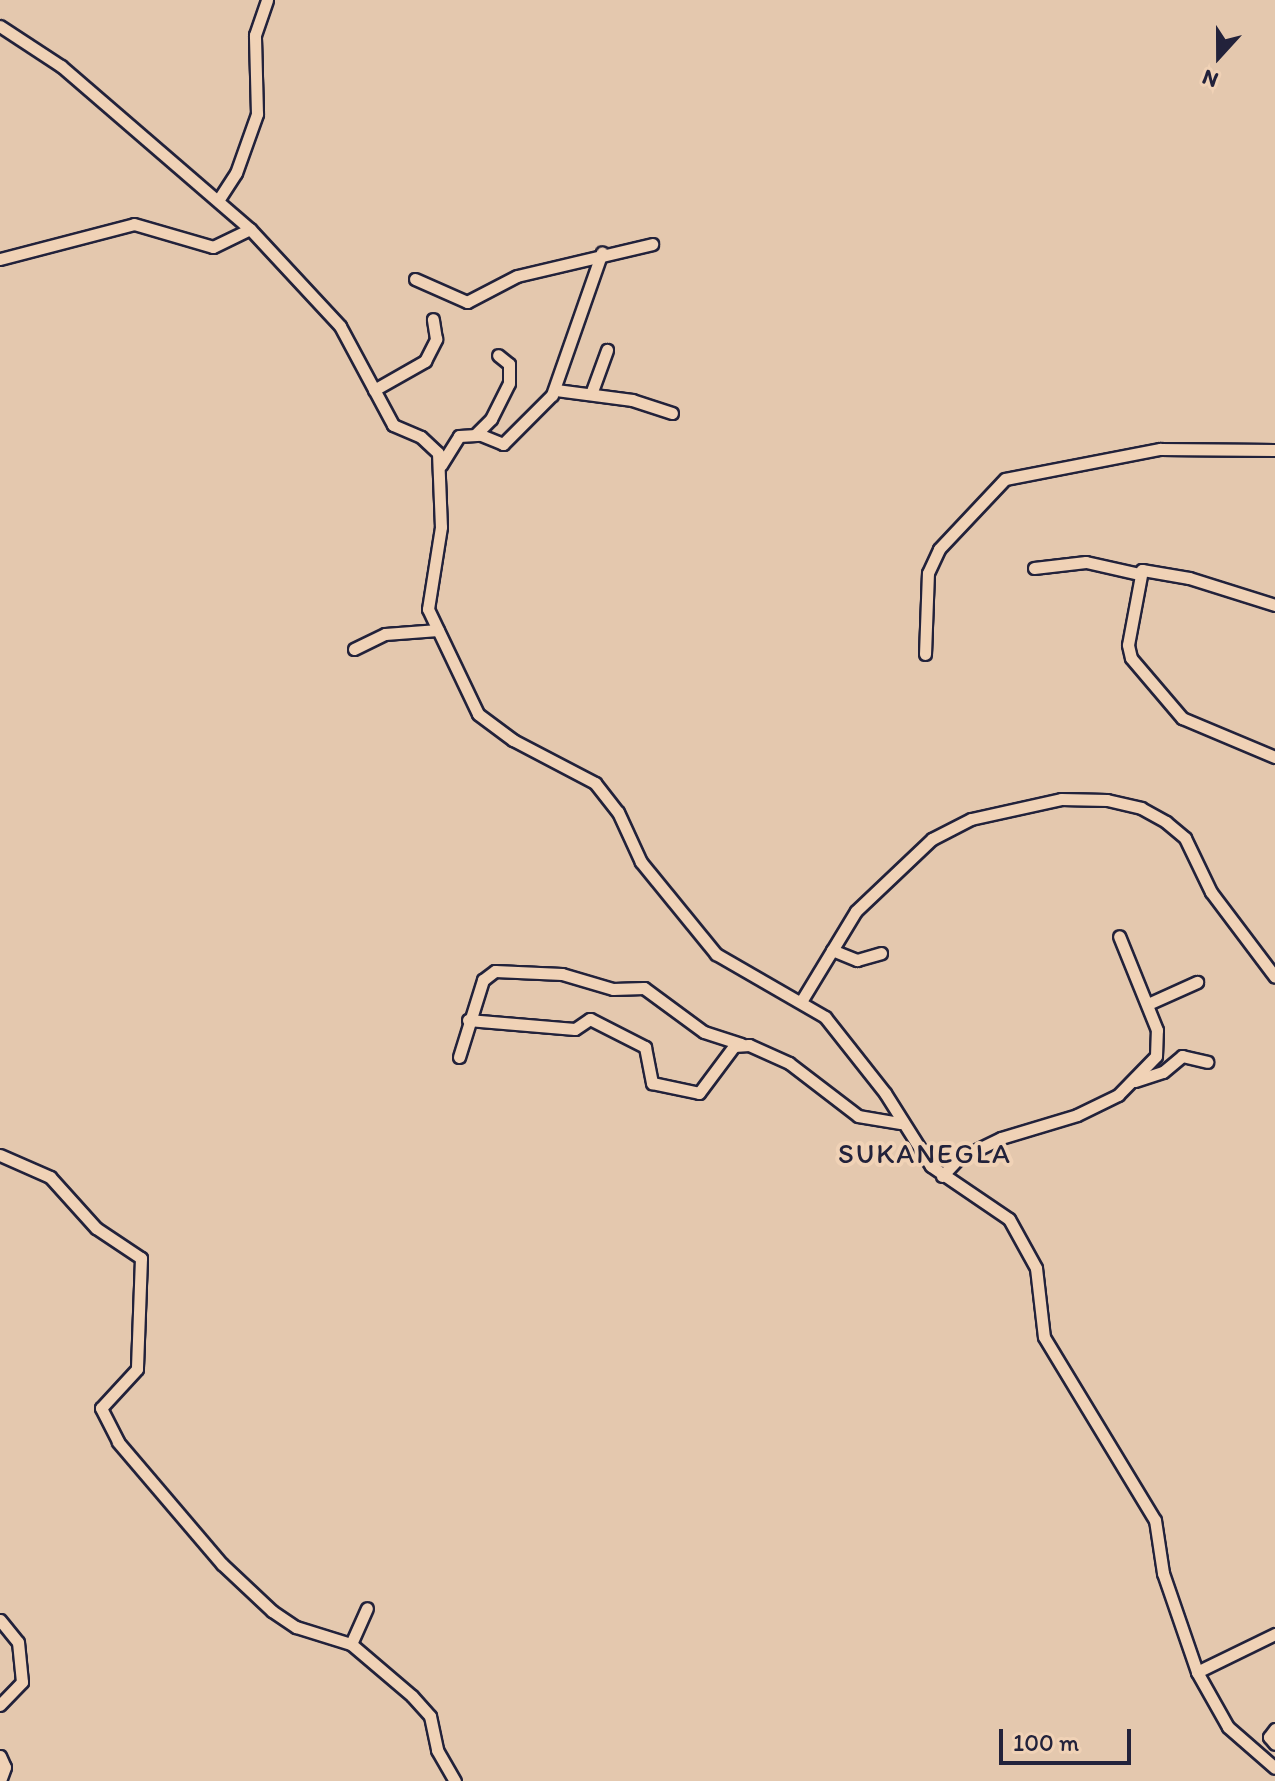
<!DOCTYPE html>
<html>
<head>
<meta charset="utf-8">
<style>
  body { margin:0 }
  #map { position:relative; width:1275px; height:1781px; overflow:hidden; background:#e4c8ae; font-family:Itim,sans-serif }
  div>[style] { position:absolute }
  .roads { filter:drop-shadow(2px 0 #22223b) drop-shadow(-2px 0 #22223b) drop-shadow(0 2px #22223b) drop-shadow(0 -2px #22223b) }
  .minor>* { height:11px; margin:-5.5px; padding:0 5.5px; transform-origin:5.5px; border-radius:5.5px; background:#f0d2b6 }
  span { translate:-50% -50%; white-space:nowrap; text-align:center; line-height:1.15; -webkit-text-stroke:8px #f0d2b6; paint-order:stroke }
  .quarter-label { font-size:28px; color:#22223b; letter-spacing:2px }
  .north { position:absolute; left:1179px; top:16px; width:80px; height:80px; -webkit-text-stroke:6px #f0d2b6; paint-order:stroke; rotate:201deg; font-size:22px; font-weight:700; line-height:32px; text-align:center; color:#22223b }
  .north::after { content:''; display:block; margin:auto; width:28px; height:36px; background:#22223b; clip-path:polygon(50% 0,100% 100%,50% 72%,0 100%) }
  .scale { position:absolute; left:999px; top:1729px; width:132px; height:36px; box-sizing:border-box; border:4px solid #22223b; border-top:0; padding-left:10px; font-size:24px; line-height:28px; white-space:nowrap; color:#22223b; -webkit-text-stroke:6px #f0d2b6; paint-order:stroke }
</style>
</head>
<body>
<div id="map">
  <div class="roads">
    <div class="minor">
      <div style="left:0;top:26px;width:73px;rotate:33.3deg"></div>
      <div style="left:61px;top:66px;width:250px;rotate:40.8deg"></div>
      <div style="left:250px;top:229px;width:132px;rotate:47.1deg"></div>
      <div style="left:340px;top:326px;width:112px;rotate:61.8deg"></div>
      <div style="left:393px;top:425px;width:30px;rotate:23deg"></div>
      <div style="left:421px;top:437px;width:23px;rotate:43deg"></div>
      <div style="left:438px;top:453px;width:74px;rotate:87.7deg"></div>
      <div style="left:441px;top:527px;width:83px;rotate:99deg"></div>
      <div style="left:428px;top:609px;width:116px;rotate:64.5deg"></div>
      <div style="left:478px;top:714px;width:44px;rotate:36.6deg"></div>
      <div style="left:513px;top:740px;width:93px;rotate:27.7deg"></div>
      <div style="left:595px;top:783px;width:37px;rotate:52deg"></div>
      <div style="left:618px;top:812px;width:55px;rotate:65.3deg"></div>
      <div style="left:641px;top:862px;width:119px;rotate:50.8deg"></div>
      <div style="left:716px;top:954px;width:126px;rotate:30deg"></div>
      <div style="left:825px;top:1017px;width:97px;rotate:51.7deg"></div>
      <div style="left:885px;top:1093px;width:86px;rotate:57.8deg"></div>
      <div style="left:931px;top:1166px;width:94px;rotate:34.2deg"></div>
      <div style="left:1009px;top:1219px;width:56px;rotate:61.1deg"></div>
      <div style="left:1036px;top:1268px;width:69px;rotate:83.4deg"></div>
      <div style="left:1044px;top:1337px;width:214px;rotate:58.8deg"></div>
      <div style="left:1155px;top:1520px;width:54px;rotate:81.4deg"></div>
      <div style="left:1163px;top:1573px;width:105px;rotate:71deg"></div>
      <div style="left:1197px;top:1672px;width:63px;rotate:60.6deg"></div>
      <div style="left:1228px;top:1727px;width:62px;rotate:41.1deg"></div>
      <div style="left:219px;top:199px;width:31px;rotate:-57deg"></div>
      <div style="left:236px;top:173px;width:63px;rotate:-70.4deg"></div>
      <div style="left:257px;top:114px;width:79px;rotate:-91.5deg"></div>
      <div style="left:255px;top:35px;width:37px;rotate:-71deg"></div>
      <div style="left:0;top:259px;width:138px;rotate:-14.6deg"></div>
      <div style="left:134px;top:224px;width:82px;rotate:16.2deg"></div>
      <div style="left:213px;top:247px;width:41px;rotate:-25.9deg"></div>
      <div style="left:415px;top:279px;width:57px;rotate:23.9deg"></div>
      <div style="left:467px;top:302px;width:56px;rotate:-27.5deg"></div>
      <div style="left:517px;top:276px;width:139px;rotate:-13.3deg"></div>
      <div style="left:374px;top:390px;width:59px;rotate:-29.6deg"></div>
      <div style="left:425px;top:361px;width:25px;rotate:-63deg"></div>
      <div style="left:436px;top:339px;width:20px;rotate:-99deg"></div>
      <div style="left:556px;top:390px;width:77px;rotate:7.5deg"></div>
      <div style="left:632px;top:400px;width:42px;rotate:18deg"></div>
      <div style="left:591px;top:394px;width:47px;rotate:-70deg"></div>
      <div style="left:476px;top:434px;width:21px;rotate:-45deg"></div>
      <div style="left:491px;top:419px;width:40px;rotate:-63.4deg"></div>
      <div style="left:509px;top:383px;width:19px;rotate:-90deg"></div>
      <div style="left:509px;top:364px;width:14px;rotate:-141deg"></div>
      <div style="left:441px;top:465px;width:34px;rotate:-58deg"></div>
      <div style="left:459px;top:436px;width:22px;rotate:-3deg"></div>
      <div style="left:481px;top:435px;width:24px;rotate:22deg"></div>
      <div style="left:503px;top:444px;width:69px;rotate:-45deg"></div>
      <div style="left:552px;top:395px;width:151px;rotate:-70.7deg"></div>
      <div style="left:1034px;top:568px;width:52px;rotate:-6.6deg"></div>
      <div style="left:1086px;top:562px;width:54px;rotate:12.8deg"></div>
      <div style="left:1275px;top:605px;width:90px;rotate:-162.6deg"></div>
      <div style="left:1189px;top:578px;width:48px;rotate:-170.3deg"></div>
      <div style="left:1142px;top:570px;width:76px;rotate:100.6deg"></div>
      <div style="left:1128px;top:645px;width:13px;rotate:77deg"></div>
      <div style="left:1131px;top:658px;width:79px;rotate:49.6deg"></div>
      <div style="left:1182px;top:718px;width:101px;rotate:22.8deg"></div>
      <div style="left:354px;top:649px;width:34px;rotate:-26deg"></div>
      <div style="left:385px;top:634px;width:53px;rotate:-4.3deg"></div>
      <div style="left:925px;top:654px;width:81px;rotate:-87.9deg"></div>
      <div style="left:928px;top:573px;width:26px;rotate:-65deg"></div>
      <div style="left:939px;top:549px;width:96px;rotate:-46.7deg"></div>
      <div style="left:1005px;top:479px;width:158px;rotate:-11deg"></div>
      <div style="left:1160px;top:449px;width:115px;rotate:0.5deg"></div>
      <div style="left:832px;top:950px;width:27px;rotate:22deg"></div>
      <div style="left:857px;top:960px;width:25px;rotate:-16deg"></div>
      <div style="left:802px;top:1000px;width:104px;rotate:-58.8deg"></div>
      <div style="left:856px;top:911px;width:105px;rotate:-43.5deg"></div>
      <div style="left:932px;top:839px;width:44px;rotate:-27.1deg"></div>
      <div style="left:971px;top:819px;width:92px;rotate:-12.5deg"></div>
      <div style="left:1061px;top:799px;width:46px;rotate:1.2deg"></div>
      <div style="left:1107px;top:800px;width:35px;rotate:13deg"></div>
      <div style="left:1141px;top:808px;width:29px;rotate:29deg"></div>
      <div style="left:1166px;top:822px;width:25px;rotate:40deg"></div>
      <div style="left:1185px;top:838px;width:60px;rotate:64.3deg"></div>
      <div style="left:1211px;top:892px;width:106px;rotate:53deg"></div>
      <div style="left:1148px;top:1004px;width:54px;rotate:-24.2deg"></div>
      <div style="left:468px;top:1020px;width:107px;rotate:4.8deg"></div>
      <div style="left:575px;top:1029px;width:18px;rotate:-34deg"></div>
      <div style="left:590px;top:1019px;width:62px;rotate:27deg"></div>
      <div style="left:645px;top:1047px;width:37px;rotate:79deg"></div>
      <div style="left:652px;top:1083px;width:48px;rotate:12deg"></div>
      <div style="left:699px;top:1093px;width:59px;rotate:-53.3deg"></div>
      <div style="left:734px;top:1046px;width:15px;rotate:-4deg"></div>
      <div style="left:749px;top:1045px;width:44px;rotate:24.2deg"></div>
      <div style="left:789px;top:1063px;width:87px;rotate:37.5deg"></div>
      <div style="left:858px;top:1116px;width:43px;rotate:9.5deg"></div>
      <div style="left:459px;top:1057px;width:81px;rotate:-72.7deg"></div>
      <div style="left:483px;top:980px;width:15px;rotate:-37deg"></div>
      <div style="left:495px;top:971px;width:67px;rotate:2.6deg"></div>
      <div style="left:562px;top:974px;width:53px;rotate:16.4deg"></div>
      <div style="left:613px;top:989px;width:31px;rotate:-2deg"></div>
      <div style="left:644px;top:988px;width:74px;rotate:36.3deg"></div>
      <div style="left:704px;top:1032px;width:39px;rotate:18deg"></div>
      <div style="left:1135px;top:1081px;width:29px;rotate:-18deg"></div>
      <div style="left:1163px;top:1072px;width:25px;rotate:-40deg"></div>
      <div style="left:1182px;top:1056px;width:26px;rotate:13deg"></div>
      <div style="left:0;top:1155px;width:55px;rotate:23.7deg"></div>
      <div style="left:50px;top:1177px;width:69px;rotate:48deg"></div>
      <div style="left:96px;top:1228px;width:54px;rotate:33.7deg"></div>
      <div style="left:141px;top:1258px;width:111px;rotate:92.1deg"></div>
      <div style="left:137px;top:1369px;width:53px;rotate:132.7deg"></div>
      <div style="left:101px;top:1408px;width:38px;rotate:63deg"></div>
      <div style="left:118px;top:1442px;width:160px;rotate:49.6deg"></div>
      <div style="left:222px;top:1564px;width:69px;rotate:43.2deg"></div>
      <div style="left:272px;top:1611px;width:29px;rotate:34deg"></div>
      <div style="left:296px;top:1627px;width:58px;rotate:17.2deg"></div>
      <div style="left:351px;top:1644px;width:80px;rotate:40.4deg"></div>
      <div style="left:412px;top:1696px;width:27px;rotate:48deg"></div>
      <div style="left:430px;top:1716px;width:35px;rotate:78deg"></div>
      <div style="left:437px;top:1750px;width:36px;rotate:60deg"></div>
      <div style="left:942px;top:1176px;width:23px;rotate:-47deg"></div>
      <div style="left:958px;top:1159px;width:48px;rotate:-26deg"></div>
      <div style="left:1001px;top:1138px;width:79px;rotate:-16.8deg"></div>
      <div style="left:1077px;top:1115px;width:46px;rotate:-26deg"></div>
      <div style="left:1118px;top:1095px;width:54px;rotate:-45.7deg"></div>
      <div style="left:1156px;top:1056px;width:26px;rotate:-88deg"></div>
      <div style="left:1157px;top:1030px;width:101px;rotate:-112deg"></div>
      <div style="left:0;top:1620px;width:28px;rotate:51deg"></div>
      <div style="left:18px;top:1642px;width:40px;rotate:84.3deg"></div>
      <div style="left:22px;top:1682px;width:32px;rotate:134deg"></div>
      <div style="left:351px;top:1644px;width:39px;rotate:-66deg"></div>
      <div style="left:1197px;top:1672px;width:87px;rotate:-26deg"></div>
      <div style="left:1275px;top:1729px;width:10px;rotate:127deg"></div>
      <div style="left:1269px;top:1737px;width:9px;rotate:49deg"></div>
      <div style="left:0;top:1756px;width:12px;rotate:66deg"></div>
      <div style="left:5px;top:1767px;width:15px;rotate:110deg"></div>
    </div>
  </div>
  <div class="quarter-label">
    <span style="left:925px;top:1153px">SUKANEGLA</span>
  </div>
  <div class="north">N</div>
  <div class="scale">100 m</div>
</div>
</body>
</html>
